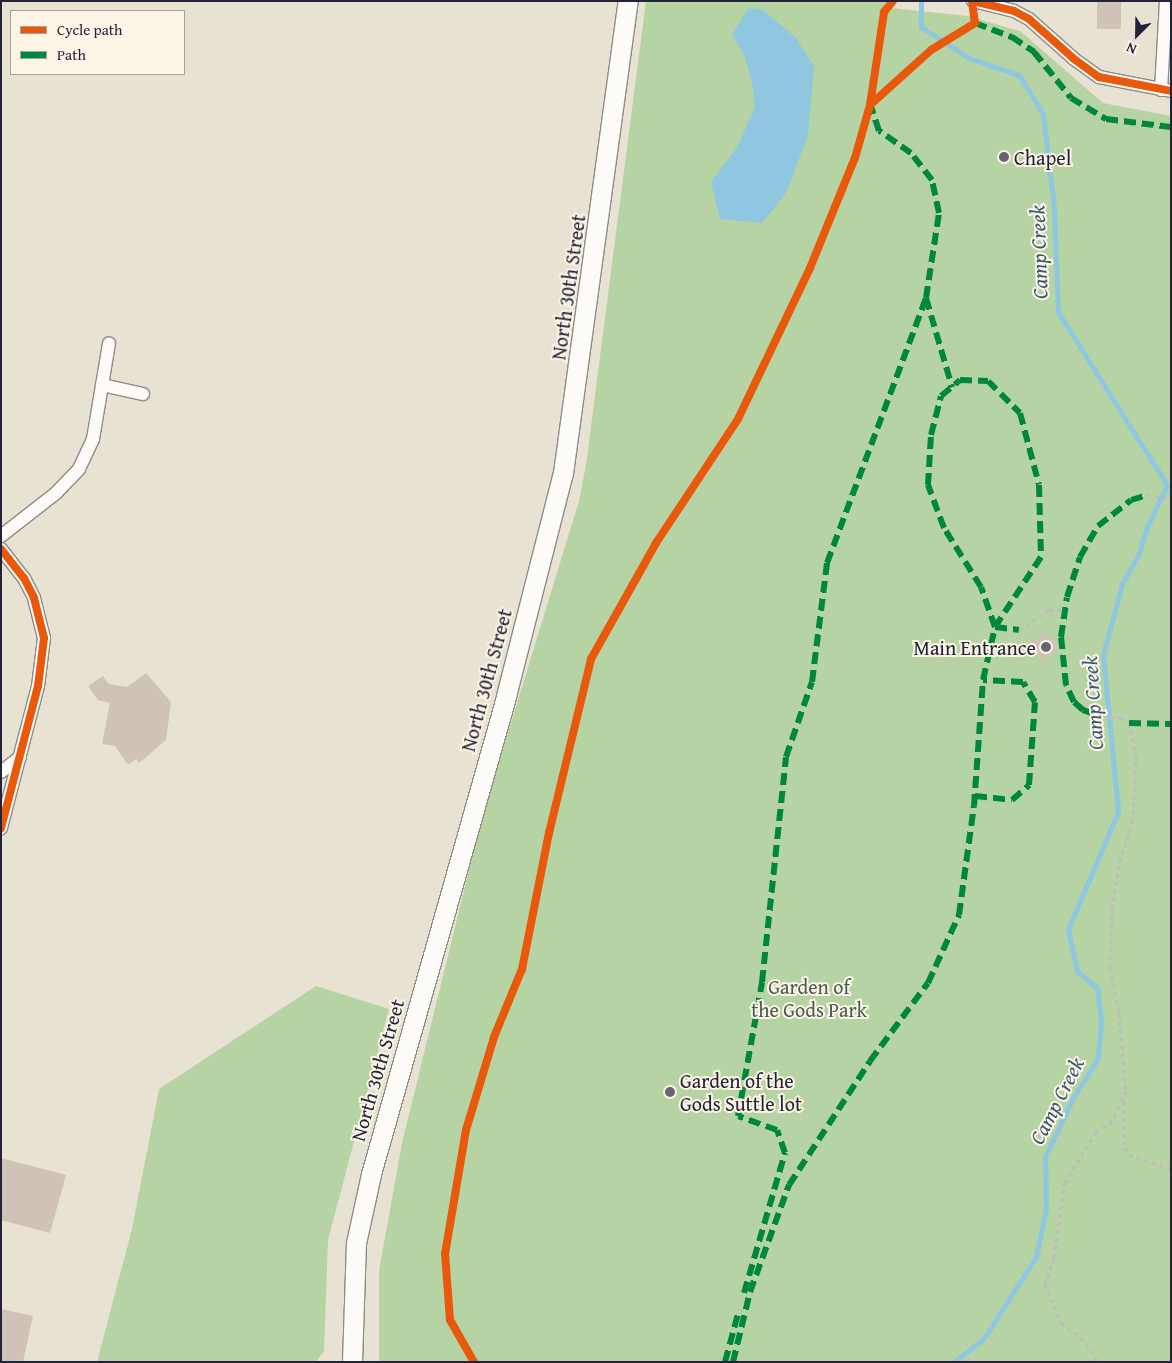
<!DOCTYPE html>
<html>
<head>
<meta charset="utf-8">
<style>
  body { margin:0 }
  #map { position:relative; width:1172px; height:1363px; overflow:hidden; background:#e8e2d2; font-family:"Gentium Book Plus",serif }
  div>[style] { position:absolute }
  .green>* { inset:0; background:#b5d3a3 }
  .water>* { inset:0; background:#8ec7df }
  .stream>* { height:5px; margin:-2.5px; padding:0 2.5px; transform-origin:2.5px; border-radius:2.5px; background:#8ec7df }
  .building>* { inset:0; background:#cfc2b6; transform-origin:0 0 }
  .path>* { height:3px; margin-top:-1.5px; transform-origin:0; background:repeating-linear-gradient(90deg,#bdbbbb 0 4px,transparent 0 8px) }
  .roads { filter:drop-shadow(1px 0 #8e8c87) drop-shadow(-1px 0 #8e8c87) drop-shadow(0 1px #8e8c87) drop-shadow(0 -1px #8e8c87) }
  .street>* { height:12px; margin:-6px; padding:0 6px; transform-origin:6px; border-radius:6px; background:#fcfbf8 }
  .secondary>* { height:19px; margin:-9.5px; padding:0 9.5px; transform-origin:9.5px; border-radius:9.5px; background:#fcfbf8 }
  .quiet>* { height:6px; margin-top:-3px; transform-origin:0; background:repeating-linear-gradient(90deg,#00873e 0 12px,transparent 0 18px) }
  .cycleway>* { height:8px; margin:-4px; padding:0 4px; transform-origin:4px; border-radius:4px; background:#e8590c }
  .dots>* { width:14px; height:14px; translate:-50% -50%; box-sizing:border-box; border:2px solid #fcf5e5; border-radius:50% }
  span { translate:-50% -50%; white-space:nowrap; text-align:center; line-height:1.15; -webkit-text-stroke:4px #fcf5e5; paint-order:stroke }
  .poi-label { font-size:20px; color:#22223b }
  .left { translate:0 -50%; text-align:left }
  .right { translate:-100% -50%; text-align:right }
  .street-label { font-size:20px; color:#22223b }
  .park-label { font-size:20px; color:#475c52 }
  .water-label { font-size:21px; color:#3a5876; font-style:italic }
  .frame { position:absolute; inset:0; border:2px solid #22223b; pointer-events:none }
  .legend { position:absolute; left:10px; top:10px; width:175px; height:65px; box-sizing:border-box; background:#fcf5e5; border:1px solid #a5a1a1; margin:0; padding:6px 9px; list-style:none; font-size:15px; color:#22223b }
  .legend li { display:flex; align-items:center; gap:10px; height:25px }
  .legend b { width:25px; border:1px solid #a5a1a1 }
  .north { position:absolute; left:1112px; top:10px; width:50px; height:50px; -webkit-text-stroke:4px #fcf5e5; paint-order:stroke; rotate:203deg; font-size:14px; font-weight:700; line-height:20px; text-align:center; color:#22223b }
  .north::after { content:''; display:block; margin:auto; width:18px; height:22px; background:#22223b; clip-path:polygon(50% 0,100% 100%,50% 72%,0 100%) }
</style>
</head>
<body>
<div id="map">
  <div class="green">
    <div style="clip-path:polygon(646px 1px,885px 1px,891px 8px,968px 16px,1020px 31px,1103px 103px,1171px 116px,1171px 1362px,379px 1362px,379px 1271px,402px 1143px,481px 821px,579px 501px,586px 465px)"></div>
    <div style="clip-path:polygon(316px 986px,389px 1009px,328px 1240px,324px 1351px,316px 1362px,97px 1362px,132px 1229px,159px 1089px)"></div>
  </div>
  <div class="water">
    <div style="clip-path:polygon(749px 8px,763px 10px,795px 37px,814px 66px,808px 135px,786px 193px,762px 223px,720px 219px,711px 182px,738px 146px,755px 106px,752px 82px,744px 55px,732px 34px)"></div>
  </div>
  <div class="stream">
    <div style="left:921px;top:1px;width:26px;rotate:90deg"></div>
    <div style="left:921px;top:27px;width:57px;rotate:32.9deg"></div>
    <div style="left:969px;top:58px;width:53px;rotate:18.8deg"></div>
    <div style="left:1019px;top:75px;width:46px;rotate:58.4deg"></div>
    <div style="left:1043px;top:114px;width:95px;rotate:83.3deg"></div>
    <div style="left:1054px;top:208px;width:104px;rotate:87.8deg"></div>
    <div style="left:1058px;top:312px;width:204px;rotate:57.8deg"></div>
    <div style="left:1167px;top:485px;width:47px;rotate:115.5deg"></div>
    <div style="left:1147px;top:527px;width:28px;rotate:107deg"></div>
    <div style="left:1139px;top:554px;width:34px;rotate:120deg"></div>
    <div style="left:1122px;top:584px;width:73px;rotate:105deg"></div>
    <div style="left:1103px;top:655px;width:158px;rotate:84.5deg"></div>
    <div style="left:1118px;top:812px;width:127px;rotate:113.1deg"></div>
    <div style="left:1068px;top:929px;width:43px;rotate:77.9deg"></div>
    <div style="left:1077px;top:971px;width:26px;rotate:40deg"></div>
    <div style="left:1097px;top:988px;width:34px;rotate:83deg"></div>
    <div style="left:1101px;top:1022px;width:36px;rotate:95deg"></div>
    <div style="left:1098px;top:1058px;width:47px;rotate:122deg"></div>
    <div style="left:1073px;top:1098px;width:65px;rotate:115.4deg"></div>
    <div style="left:1045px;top:1157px;width:51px;rotate:88.9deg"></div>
    <div style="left:1046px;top:1208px;width:50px;rotate:101.5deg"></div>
    <div style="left:1036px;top:1257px;width:96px;rotate:122.7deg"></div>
    <div style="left:984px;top:1338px;width:38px;rotate:141deg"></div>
  </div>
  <div class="building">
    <div style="left:1097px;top:1px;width:24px;height:28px"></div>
    <div style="clip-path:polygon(1044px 632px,1061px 647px,1042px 660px,1025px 638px,1038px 641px)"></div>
    <div style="clip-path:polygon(146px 673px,171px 702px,166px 740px,139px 763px,136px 759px,128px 765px,115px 746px,102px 744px,110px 703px,98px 700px,88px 686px,103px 676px,109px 684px,127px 687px)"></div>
    <div style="clip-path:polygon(1px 1158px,66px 1175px,50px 1233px,1px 1220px)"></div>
    <div style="clip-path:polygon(1px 1309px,33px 1316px,23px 1362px,1px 1362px)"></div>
  </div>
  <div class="path">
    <div style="left:1147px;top:495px;width:24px;rotate:9deg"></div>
    <div style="left:1019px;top:630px;width:36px;rotate:-34deg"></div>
    <div style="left:1049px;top:610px;width:15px;rotate:-4deg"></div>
    <div style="left:1094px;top:714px;width:29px;rotate:8deg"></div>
    <div style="left:1123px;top:718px;width:8px;rotate:40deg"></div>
    <div style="left:1129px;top:723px;width:33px;rotate:78deg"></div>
    <div style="left:1136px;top:755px;width:65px;rotate:92.6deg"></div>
    <div style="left:1133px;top:820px;width:47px;rotate:107.3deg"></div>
    <div style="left:1119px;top:865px;width:44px;rotate:99.2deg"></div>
    <div style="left:1112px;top:908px;width:60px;rotate:91.9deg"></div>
    <div style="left:1110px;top:968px;width:46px;rotate:78.7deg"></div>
    <div style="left:1119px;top:1013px;width:78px;rotate:84.9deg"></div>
    <div style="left:1126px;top:1091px;width:33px;rotate:115deg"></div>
    <div style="left:1112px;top:1121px;width:19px;rotate:145deg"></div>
    <div style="left:1096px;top:1132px;width:59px;rotate:121.8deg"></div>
    <div style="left:1065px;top:1182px;width:77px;rotate:98.2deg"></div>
    <div style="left:1054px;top:1258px;width:28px;rotate:109deg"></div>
    <div style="left:1045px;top:1284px;width:42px;rotate:67.7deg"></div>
    <div style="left:1061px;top:1323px;width:24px;rotate:35deg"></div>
    <div style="left:1081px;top:1337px;width:30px;rotate:56deg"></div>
    <div style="left:1124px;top:1101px;width:47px;rotate:88.8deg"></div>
    <div style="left:1125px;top:1148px;width:8px;rotate:60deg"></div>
    <div style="left:1129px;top:1155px;width:44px;rotate:18.4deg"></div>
  </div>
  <div class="roads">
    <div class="street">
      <div style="left:973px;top:1px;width:42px;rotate:13.7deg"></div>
      <div style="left:1014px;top:11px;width:17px;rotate:28deg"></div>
      <div style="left:1029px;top:19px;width:60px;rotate:41.6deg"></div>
      <div style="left:1074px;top:59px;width:31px;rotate:36deg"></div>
      <div style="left:1099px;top:77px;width:73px;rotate:11deg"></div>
      <div style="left:1161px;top:90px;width:89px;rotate:-86.8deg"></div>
      <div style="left:102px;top:385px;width:42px;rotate:12.4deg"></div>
      <div style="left:1px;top:536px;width:70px;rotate:-38deg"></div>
      <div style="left:56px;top:493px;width:33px;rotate:-46deg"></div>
      <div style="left:79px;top:469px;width:33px;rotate:-65deg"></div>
      <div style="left:93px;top:439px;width:97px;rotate:-80.5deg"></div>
      <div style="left:1px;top:549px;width:37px;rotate:52deg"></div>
      <div style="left:24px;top:578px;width:22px;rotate:63deg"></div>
      <div style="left:34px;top:598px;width:41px;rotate:76deg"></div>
      <div style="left:44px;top:638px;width:48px;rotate:97.1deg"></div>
      <div style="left:38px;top:686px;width:147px;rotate:104.6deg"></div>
      <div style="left:1px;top:772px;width:24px;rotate:-38deg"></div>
    </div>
    <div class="secondary">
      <div style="left:352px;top:1362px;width:119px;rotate:-88.1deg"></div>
      <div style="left:356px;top:1243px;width:71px;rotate:-77.7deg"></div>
      <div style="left:371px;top:1174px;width:497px;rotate:-74.2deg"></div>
      <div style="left:506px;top:696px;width:230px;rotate:-75.7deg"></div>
      <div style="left:563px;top:473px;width:476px;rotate:-82.2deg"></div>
    </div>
  </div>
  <div class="quiet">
    <div style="left:975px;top:23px;width:40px;rotate:21deg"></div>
    <div style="left:1012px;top:37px;width:27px;rotate:34deg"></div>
    <div style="left:1034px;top:52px;width:59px;rotate:51.2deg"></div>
    <div style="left:1071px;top:98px;width:41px;rotate:31deg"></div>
    <div style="left:1106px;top:119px;width:65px;rotate:7deg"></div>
    <div style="left:926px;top:298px;width:93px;rotate:73.7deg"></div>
    <div style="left:1094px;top:714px;width:12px;rotate:-160deg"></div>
    <div style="left:1083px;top:710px;width:12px;rotate:-138deg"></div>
    <div style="left:1074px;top:702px;width:19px;rotate:-115deg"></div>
    <div style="left:1066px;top:685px;width:48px;rotate:-95.9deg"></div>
    <div style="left:1061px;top:637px;width:40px;rotate:-81.5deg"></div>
    <div style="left:1067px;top:597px;width:42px;rotate:-72deg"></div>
    <div style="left:1080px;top:557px;width:36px;rotate:-60deg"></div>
    <div style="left:1098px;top:526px;width:42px;rotate:-38.2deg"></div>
    <div style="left:1131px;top:500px;width:17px;rotate:-17deg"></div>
    <div style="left:1129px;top:723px;width:42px;rotate:1.4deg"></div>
    <div style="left:975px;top:796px;width:37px;rotate:6deg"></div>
    <div style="left:1012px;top:800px;width:23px;rotate:-41deg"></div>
    <div style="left:1029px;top:785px;width:83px;rotate:-85.9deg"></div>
    <div style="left:1035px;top:702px;width:23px;rotate:-121deg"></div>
    <div style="left:1023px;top:682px;width:40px;rotate:-177.1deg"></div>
    <div style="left:744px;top:1293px;width:146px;rotate:-73.7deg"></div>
    <div style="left:785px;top:1153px;width:24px;rotate:-109deg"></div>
    <div style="left:777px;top:1130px;width:41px;rotate:-160.3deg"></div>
    <div style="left:738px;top:1116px;width:136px;rotate:-79.8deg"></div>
    <div style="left:762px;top:982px;width:226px;rotate:-83.9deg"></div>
    <div style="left:786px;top:757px;width:79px;rotate:-70.9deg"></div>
    <div style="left:812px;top:682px;width:120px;rotate:-82.8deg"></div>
    <div style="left:827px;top:563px;width:283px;rotate:-69.5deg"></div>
    <div style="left:926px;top:298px;width:86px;rotate:-81.3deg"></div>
    <div style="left:939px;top:213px;width:34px;rotate:-102deg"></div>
    <div style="left:932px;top:180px;width:34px;rotate:-128deg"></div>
    <div style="left:911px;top:153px;width:39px;rotate:-145deg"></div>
    <div style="left:879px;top:131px;width:25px;rotate:-108deg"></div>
    <div style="left:725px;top:1362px;width:54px;rotate:-74.9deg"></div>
    <div style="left:733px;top:1362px;width:72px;rotate:-76.3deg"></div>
    <div style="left:750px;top:1292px;width:114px;rotate:-70deg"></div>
    <div style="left:789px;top:1185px;width:148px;rotate:-56.8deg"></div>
    <div style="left:870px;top:1061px;width:97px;rotate:-53.4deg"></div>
    <div style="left:928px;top:983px;width:75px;rotate:-65.5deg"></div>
    <div style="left:959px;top:915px;width:110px;rotate:-82.2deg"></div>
    <div style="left:974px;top:806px;width:126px;rotate:-85.9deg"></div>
    <div style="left:983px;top:680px;width:54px;rotate:-77.2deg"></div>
    <div style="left:995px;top:627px;width:42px;rotate:-109.3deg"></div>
    <div style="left:981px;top:587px;width:70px;rotate:-122.1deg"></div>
    <div style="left:944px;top:528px;width:46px;rotate:-110.4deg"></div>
    <div style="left:928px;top:485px;width:50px;rotate:-86.6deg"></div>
    <div style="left:931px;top:435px;width:40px;rotate:-75.6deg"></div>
    <div style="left:941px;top:396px;width:25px;rotate:-40deg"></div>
    <div style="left:960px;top:380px;width:28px;rotate:2deg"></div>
    <div style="left:988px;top:381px;width:45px;rotate:45deg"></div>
    <div style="left:1020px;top:413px;width:74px;rotate:75.2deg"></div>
    <div style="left:1039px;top:485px;width:72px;rotate:88.4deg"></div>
    <div style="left:1041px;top:557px;width:84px;rotate:123.3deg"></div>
    <div style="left:995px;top:627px;width:24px;rotate:7deg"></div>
  </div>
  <div class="cycleway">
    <div style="left:973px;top:1px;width:42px;rotate:13.7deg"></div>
    <div style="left:1014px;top:11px;width:17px;rotate:28deg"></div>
    <div style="left:1029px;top:19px;width:60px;rotate:41.6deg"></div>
    <div style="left:1074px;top:59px;width:31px;rotate:36deg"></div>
    <div style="left:1099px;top:77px;width:73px;rotate:11deg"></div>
    <div style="left:870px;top:105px;width:82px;rotate:-42deg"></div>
    <div style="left:931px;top:50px;width:52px;rotate:-31.5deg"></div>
    <div style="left:975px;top:23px;width:22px;rotate:-98deg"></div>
    <div style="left:1px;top:549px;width:37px;rotate:52deg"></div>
    <div style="left:24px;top:578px;width:22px;rotate:63deg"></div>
    <div style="left:34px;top:598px;width:41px;rotate:76deg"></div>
    <div style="left:44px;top:638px;width:48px;rotate:97.1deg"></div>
    <div style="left:38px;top:686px;width:147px;rotate:104.6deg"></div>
    <div style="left:474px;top:1362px;width:48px;rotate:-119.7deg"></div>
    <div style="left:450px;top:1320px;width:66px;rotate:-94.3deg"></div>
    <div style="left:445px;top:1254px;width:126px;rotate:-80.4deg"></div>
    <div style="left:466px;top:1130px;width:97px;rotate:-73.2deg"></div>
    <div style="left:494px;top:1037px;width:74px;rotate:-67.6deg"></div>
    <div style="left:522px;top:969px;width:139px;rotate:-78.8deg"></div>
    <div style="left:549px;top:833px;width:179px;rotate:-76.4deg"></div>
    <div style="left:591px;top:659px;width:133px;rotate:-60.7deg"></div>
    <div style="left:656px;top:543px;width:149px;rotate:-56.5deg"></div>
    <div style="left:738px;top:419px;width:167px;rotate:-64.5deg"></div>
    <div style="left:810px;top:268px;width:119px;rotate:-67.8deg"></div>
    <div style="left:855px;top:158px;width:55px;rotate:-74.2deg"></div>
    <div style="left:870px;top:105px;width:94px;rotate:-81.4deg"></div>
    <div style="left:884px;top:12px;width:14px;rotate:-51deg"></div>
  </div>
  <div class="dots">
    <div style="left:1004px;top:157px;background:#676570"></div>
    <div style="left:1046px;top:647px;background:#676570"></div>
    <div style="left:670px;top:1092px;background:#676570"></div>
  </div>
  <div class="poi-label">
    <span class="left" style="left:1014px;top:157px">Chapel</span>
    <span class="right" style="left:1036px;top:647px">Main Entrance</span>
    <span class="left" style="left:680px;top:1092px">Garden of the<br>Gods Suttle lot</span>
  </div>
  <div class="street-label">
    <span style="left:568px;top:287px;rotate:-82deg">North 30th Street</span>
    <span style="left:486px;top:680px;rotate:-75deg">North 30th Street</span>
    <span style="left:377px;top:1070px;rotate:-74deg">North 30th Street</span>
  </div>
  <div class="park-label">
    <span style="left:809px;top:998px">Garden of<br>the Gods Park</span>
  </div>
  <div class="water-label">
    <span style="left:1039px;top:252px;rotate:-92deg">Camp Creek</span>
    <span style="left:1093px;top:703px;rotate:-94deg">Camp Creek</span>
    <span style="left:1057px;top:1101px;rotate:-63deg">Camp Creek</span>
  </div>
  <div class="frame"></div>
  <ul class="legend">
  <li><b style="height:6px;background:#e8590c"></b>Cycle path</li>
  <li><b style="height:6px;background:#00873e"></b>Path</li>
  </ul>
  <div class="north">N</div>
</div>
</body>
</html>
